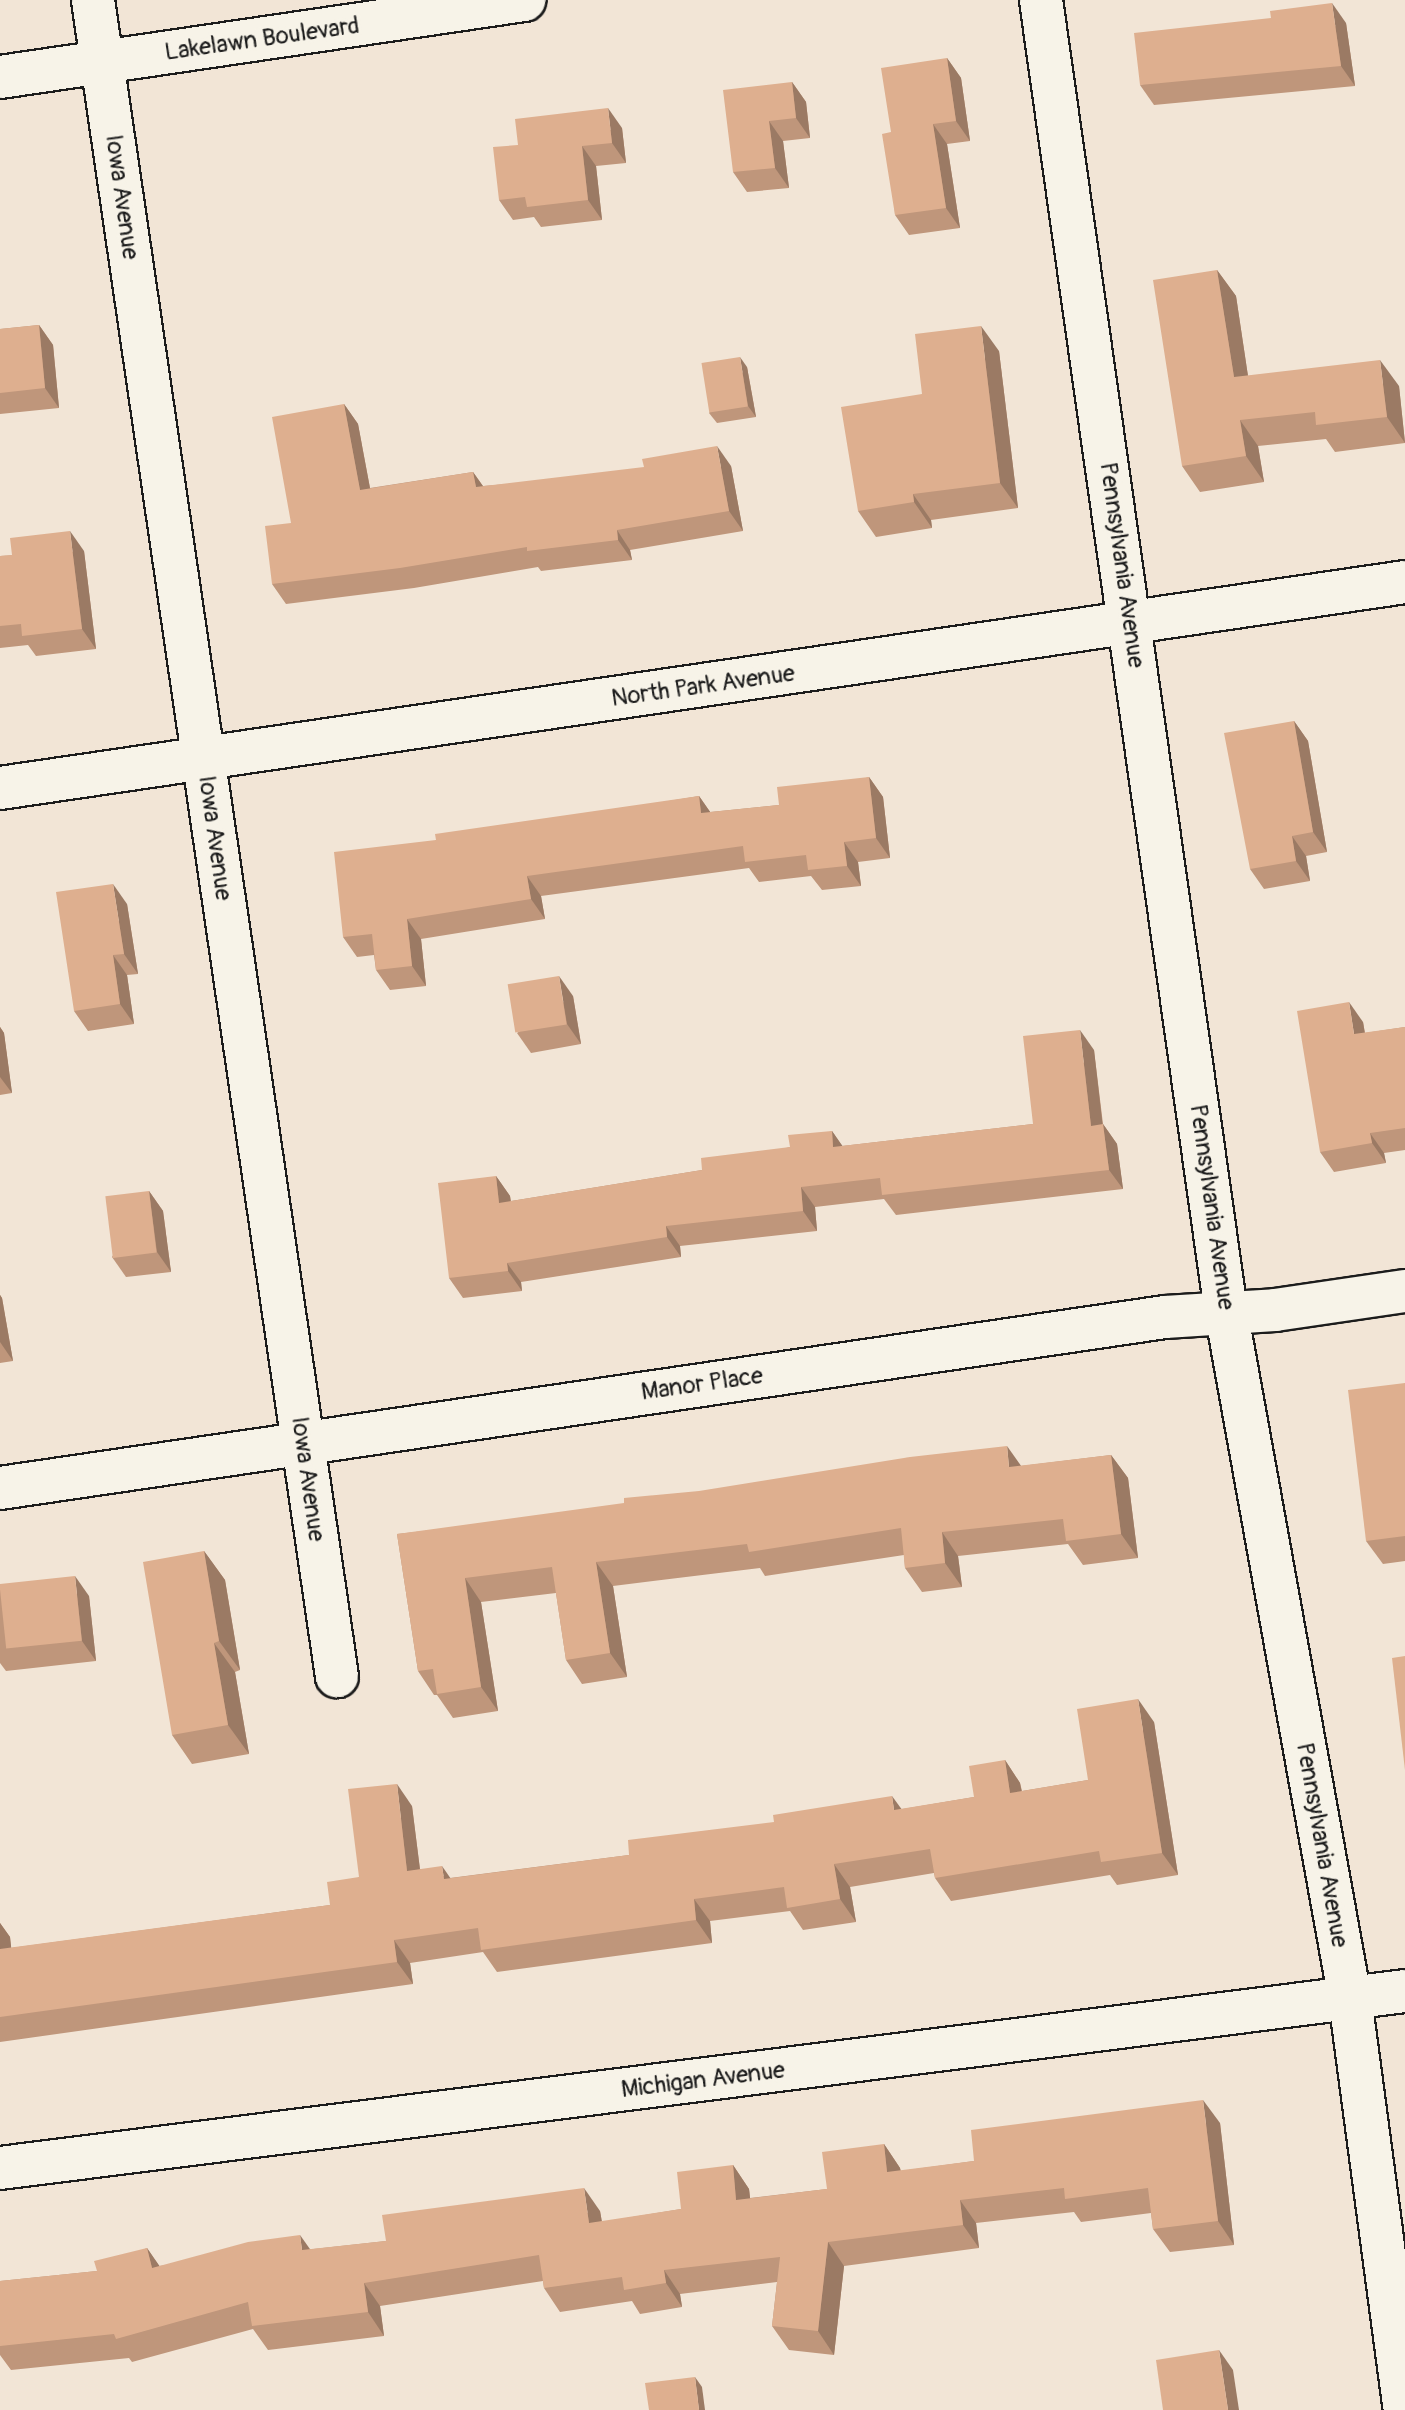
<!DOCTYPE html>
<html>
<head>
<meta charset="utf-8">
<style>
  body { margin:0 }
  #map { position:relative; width:1405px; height:2410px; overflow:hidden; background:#f2e5d6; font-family:Pangolin,sans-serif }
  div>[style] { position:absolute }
  .roads { filter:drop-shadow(2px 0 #1c1c1c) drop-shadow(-2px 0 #1c1c1c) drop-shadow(0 2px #1c1c1c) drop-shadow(0 -2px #1c1c1c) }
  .minor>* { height:42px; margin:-21px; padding:0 21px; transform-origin:21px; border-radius:21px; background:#f7f3e8 }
  .wall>* { inset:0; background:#bf967b }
  .shaded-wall>* { inset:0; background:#9b7a64 }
  .building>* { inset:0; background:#deaf8f; transform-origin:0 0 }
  span { translate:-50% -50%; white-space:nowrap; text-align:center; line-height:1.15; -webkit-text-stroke:6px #f7f3e8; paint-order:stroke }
  .street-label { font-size:24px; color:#1c1c1c }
</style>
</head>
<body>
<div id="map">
  <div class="roads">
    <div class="minor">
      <div style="left:93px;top:0;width:1694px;rotate:81.72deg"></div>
      <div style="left:1041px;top:0;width:1324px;rotate:81.97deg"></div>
      <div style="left:1226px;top:1311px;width:699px;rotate:79.78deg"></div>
      <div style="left:1350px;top:1999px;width:415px;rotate:82.4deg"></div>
      <div style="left:0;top:77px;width:530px;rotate:-8.36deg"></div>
      <div style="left:0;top:788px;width:1420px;rotate:-8.34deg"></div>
      <div style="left:0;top:1488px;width:1177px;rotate:-8.35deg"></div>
      <div style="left:1165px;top:1317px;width:110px;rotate:-3.6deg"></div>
      <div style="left:1275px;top:1310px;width:131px;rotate:-8.3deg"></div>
      <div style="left:0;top:2168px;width:1416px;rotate:-7.18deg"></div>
    </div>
  </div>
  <div class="wall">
    <div style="clip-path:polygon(1346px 23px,1355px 86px,1154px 105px,1140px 85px)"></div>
    <div style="clip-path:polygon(947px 58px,961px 78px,970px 141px,947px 144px,960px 228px,909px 235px,895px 215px,891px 132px)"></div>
    <div style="clip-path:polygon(792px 82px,806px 102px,810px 138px,783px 141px,789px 188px,747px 192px,733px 172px)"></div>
    <div style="clip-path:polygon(622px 128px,626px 163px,596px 166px,602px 220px,541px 227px,534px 217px,513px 220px,499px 200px,518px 145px)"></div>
    <div style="clip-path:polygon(1217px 270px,1236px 296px,1248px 376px,1399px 386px,1405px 443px,1335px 452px,1326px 439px,1258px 446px,1264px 482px,1200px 492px,1182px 466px)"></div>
    <div style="clip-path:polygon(39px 325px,53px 345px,59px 408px,0 414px,0 329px)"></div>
    <div style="clip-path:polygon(999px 351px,1018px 508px,931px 520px,932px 528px,876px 537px,858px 511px,922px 394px)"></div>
    <div style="clip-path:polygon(747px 367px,756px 417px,717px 423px,709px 413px)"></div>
    <div style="clip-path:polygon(344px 404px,358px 424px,370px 488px,473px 472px,483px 486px,731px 466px,743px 531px,630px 550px,632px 560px,541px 571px,538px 567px,414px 588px,286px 604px,272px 584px,291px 523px)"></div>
    <div style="clip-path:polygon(84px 551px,96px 649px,36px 656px,28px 645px,0 648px,0 556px)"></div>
    <div style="clip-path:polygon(1294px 721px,1308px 741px,1327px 852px,1306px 856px,1310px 881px,1264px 889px,1250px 869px)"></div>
    <div style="clip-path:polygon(869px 777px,883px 797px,890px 858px,858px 862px,861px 886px,822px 890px,811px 876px,759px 882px,749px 868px,541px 896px,545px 919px,421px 939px,426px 986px,390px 990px,376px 970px,374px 955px,357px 957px,343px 937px,436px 840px,699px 796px,710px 812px,779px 805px)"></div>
    <div style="clip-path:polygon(127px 904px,138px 974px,127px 975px,134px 1024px,88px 1031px,74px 1011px)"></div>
    <div style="clip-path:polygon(573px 996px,581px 1044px,531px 1053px,517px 1033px)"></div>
    <div style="clip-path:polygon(1363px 1022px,1365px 1033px,1405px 1027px,1405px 1150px,1384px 1153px,1386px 1163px,1334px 1172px,1320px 1152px)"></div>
    <div style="clip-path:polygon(0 1027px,4px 1033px,12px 1093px,0 1095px)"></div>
    <div style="clip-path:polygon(1094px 1050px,1103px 1124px,1117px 1144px,1123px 1189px,896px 1215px,884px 1199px,815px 1207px,817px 1231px,680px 1246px,681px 1257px,521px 1282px,522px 1291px,463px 1298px,449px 1278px,496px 1176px,510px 1196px,511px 1201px,702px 1170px,790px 1147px,832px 1131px,842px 1146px,1033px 1124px)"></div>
    <div style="clip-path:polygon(149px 1191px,163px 1211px,171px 1272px,126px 1277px,112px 1257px)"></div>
    <div style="clip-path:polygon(0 1295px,2px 1298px,13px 1361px,0 1363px)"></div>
    <div style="clip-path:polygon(1405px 1383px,1405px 1561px,1383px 1564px,1366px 1541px)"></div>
    <div style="clip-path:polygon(1111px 1455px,1128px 1478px,1138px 1558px,1083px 1565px,1068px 1544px,958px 1556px,962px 1587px,922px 1592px,905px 1568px,904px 1555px,765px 1576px,760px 1568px,613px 1586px,627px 1677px,582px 1684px,566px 1660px,556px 1593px,481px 1602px,498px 1711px,453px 1718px,437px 1695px,434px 1695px,418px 1671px,397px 1534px,1021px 1466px)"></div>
    <div style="clip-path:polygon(204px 1551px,225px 1580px,240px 1670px,235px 1672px,249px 1754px,192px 1764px,172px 1735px)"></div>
    <div style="clip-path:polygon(0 1585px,89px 1596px,96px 1661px,6px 1671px,0 1663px)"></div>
    <div style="clip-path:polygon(1154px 1722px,1178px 1875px,1117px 1885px,1110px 1875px,951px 1901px,935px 1878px,934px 1873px,850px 1887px,856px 1922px,803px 1930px,790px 1911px,710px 1921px,712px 1943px,497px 1972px,483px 1952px,410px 1963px,413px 1984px,0 2042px,0 1923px,10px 1937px,11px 1948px,330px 1905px,359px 1877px,412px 1806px,420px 1869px,450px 1878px,629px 1855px,974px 1797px,1005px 1760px,1020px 1783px,1022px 1791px,1088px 1780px)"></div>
    <div style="clip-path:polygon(1220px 2123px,1234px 2245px,1170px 2252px,1153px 2229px,1151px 2213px,1081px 2222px,1074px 2212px,976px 2223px,979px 2248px,844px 2266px,834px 2355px,789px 2350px,772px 2326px,777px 2282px,680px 2294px,682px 2307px,640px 2314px,632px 2301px,560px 2312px,544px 2288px,543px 2281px,380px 2306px,384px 2336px,268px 2350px,253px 2329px,132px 2362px,129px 2358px,11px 2370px,0 2355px,0 2281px,97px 2271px,147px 2248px,159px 2266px,386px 2241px,600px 2211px,602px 2222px,681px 2209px,733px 2165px,749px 2189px,750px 2198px,827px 2189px,884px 2144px,900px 2168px,901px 2171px,974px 2161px)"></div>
  </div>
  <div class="shaded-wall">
    <div style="clip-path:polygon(1332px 3px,1346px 23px,1355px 86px,1341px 66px)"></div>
    <div style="clip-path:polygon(947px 58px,961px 78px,970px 141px,956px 121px)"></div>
    <div style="clip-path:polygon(792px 82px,806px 102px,810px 138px,796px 118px)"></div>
    <div style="clip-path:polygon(608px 108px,622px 128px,626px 163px,612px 143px)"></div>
    <div style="clip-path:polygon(769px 121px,783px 141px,789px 188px,775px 168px)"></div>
    <div style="clip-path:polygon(933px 124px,947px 144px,960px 228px,946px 208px)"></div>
    <div style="clip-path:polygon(582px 146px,596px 166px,602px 220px,588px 200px)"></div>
    <div style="clip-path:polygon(1217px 270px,1236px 296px,1252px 403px,1234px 377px)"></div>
    <div style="clip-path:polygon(39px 325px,53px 345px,59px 408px,45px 388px)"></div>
    <div style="clip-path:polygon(981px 326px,999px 351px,1018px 508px,1000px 483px)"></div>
    <div style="clip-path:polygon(740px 357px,747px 367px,756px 417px,748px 406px)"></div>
    <div style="clip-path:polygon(1380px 360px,1399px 386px,1405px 443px,1387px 417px)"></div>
    <div style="clip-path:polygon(344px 404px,358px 424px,374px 510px,360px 490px)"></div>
    <div style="clip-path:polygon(1240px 420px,1258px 446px,1264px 482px,1246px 456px)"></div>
    <div style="clip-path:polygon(717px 446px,731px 466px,743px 531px,729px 511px)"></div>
    <div style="clip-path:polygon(473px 472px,487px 492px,476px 487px)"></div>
    <div style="clip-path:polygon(913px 494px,931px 520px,932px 528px,914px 502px)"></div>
    <div style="clip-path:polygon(617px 530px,630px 550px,632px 560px,618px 540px)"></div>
    <div style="clip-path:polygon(70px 531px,84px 551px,96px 649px,82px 629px)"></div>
    <div style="clip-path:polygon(1294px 721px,1308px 741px,1327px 852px,1313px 832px)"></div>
    <div style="clip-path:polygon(869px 777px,883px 797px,890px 858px,876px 838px)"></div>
    <div style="clip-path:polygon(699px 796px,713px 816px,701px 813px)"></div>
    <div style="clip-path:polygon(1292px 836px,1306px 856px,1310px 881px,1296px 861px)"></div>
    <div style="clip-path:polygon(844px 842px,858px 862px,861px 886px,847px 866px)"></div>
    <div style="clip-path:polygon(527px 876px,541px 896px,545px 919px,531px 899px)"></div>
    <div style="clip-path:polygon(113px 884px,127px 904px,138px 974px,124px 954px)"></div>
    <div style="clip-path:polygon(407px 919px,421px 939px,426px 986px,412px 966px)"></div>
    <div style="clip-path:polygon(113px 955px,127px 975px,134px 1024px,120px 1004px)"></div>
    <div style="clip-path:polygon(559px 976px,573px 996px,581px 1044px,567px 1024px)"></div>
    <div style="clip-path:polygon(1349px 1002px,1363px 1022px,1368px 1054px,1354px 1034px)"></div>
    <div style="clip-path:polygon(0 1027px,4px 1033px,12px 1093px,0 1077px)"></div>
    <div style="clip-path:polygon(1080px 1030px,1094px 1050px,1105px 1146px,1091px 1126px)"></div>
    <div style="clip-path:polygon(1103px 1124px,1117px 1144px,1123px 1189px,1109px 1170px)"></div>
    <div style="clip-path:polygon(832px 1131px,846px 1151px,833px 1147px)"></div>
    <div style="clip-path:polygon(1370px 1133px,1384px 1153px,1386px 1163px,1372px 1143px)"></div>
    <div style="clip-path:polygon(496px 1176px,510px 1196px,513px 1223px,499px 1203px)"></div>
    <div style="clip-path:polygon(801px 1187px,815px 1207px,817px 1231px,803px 1211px)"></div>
    <div style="clip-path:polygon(149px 1191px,163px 1211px,171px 1272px,157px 1252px)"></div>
    <div style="clip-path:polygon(666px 1226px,680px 1246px,681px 1257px,667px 1237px)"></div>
    <div style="clip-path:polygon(507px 1263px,521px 1282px,522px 1291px,508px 1271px)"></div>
    <div style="clip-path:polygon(0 1295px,2px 1298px,13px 1361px,0 1342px)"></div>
    <div style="clip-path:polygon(1007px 1446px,1024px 1470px,1009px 1467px)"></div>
    <div style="clip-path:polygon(1111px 1455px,1128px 1478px,1138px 1558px,1121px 1534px)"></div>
    <div style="clip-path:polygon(942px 1532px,958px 1556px,962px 1587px,945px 1563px)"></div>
    <div style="clip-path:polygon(204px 1551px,225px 1580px,240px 1670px,219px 1641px)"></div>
    <div style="clip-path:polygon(596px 1562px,613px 1586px,627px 1677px,610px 1653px)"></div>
    <div style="clip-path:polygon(75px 1576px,89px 1596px,96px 1661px,82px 1641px)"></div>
    <div style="clip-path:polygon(465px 1578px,481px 1602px,498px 1711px,481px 1687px)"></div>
    <div style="clip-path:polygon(214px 1643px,235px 1672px,249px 1754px,228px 1725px)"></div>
    <div style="clip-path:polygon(1138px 1699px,1154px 1722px,1178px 1875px,1162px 1853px)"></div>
    <div style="clip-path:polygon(1005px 1760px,1020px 1783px,1026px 1815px,1010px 1793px)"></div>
    <div style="clip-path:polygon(397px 1784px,412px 1806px,423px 1894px,407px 1871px)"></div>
    <div style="clip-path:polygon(892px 1796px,908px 1818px,894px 1810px)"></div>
    <div style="clip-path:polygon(834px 1864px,850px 1887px,856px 1922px,840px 1899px)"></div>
    <div style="clip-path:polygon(442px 1866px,458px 1889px,444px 1879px)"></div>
    <div style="clip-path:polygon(694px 1899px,710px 1921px,712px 1943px,696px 1920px)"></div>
    <div style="clip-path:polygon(0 1923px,10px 1937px,14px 1972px,0 1952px)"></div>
    <div style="clip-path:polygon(394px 1940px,410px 1963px,413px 1984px,397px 1962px)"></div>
    <div style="clip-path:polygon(1203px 2100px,1220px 2123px,1234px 2245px,1218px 2221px)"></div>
    <div style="clip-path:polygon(884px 2144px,900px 2168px,904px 2196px,887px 2172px)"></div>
    <div style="clip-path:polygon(733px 2165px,749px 2189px,753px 2223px,736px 2200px)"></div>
    <div style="clip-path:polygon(584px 2188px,600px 2211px,606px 2247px,589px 2223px)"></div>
    <div style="clip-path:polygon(960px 2200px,976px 2223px,979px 2248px,963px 2225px)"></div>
    <div style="clip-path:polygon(300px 2235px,317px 2259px,302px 2250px)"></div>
    <div style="clip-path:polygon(828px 2242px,844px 2266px,834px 2355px,818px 2331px)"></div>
    <div style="clip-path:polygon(147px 2248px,163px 2271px,152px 2268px)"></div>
    <div style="clip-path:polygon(664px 2270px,680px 2294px,682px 2307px,666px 2283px)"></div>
    <div style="clip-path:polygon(364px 2283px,380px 2306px,384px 2336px,368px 2312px)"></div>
    <div style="clip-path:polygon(1219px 2350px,1233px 2370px,1239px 2410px,1228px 2410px)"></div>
    <div style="clip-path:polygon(695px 2377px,702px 2387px,705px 2410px,699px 2410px)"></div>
  </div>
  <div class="building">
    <div style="clip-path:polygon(1332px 3px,1341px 66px,1140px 85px,1134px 33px,1271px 18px,1270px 11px)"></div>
    <div style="clip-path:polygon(947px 58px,956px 121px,933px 124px,946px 208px,895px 215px,882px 134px,891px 132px,881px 68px)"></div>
    <div style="clip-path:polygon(792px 82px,796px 118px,769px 121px,775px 168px,733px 172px,723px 90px)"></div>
    <div style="clip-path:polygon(608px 108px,612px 143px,582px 146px,588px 200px,527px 207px,525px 197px,499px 200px,493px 147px,518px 145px,515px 119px)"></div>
    <div style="clip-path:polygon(1217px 270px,1234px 377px,1380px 360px,1387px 417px,1316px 425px,1315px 412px,1240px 420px,1246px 456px,1182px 466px,1153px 280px)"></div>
    <div style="clip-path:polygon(39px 325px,45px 388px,0 393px,0 329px)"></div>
    <div style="clip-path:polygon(981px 326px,1000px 483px,913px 494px,914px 502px,858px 511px,841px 407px,922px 394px,915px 334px)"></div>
    <div style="left:740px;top:357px;width:50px;height:39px;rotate:81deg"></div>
    <div style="clip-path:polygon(344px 404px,360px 490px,473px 472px,476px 487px,644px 467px,642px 459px,717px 446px,729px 511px,617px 530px,618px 540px,527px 551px,527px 547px,400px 568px,272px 584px,265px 526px,291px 523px,272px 417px)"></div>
    <div style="clip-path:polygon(70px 531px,82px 629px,22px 636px,21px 624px,0 626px,0 556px,12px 555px,10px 538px)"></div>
    <div style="clip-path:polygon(1294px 721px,1313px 832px,1292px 836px,1296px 861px,1250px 869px,1224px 733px)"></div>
    <div style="clip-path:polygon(869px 777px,876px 838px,844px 842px,847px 866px,808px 870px,806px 855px,745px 862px,743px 846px,527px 876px,531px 899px,407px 919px,412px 966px,376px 970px,372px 934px,343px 937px,334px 852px,436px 840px,435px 834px,699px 796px,701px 813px,779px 805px,777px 787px)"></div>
    <div style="clip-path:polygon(113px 884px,124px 954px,113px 955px,120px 1004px,74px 1011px,56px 892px)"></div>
    <div style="left:559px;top:976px;width:49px;height:52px;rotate:81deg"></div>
    <div style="clip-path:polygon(1349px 1002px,1354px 1034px,1405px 1027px,1405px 1128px,1370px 1133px,1372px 1143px,1320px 1152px,1297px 1011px)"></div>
    <div style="clip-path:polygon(1080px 1030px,1091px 1126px,1103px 1124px,1109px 1170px,882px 1195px,880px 1178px,801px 1187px,803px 1211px,666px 1226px,667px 1237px,507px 1263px,508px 1271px,449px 1278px,438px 1183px,496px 1176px,499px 1203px,702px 1170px,701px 1158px,790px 1147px,788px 1135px,832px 1131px,833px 1147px,1033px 1124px,1023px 1036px)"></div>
    <div style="left:149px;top:1191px;width:62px;height:44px;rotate:83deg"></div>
    <div style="clip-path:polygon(1405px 1383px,1405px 1536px,1366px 1541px,1348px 1390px)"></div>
    <div style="clip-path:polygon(1007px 1446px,1009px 1467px,1111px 1455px,1121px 1534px,1066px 1541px,1063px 1519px,942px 1532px,945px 1563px,905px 1568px,901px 1528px,749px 1552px,747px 1544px,596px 1562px,610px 1653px,566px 1660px,552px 1567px,465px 1578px,481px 1687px,437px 1694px,433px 1669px,418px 1671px,397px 1534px,624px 1503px,624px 1498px,699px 1491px,910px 1457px)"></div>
    <div style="clip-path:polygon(204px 1551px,219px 1641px,214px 1643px,228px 1725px,172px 1735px,143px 1562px)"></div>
    <div style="left:75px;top:1576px;width:65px;height:76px;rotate:84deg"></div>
    <div style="clip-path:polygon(1405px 1656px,1405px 1770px,1392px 1658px)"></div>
    <div style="clip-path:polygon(1138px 1699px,1162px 1853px,1101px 1862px,1099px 1851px,935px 1878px,930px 1849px,834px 1864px,840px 1899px,787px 1908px,784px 1887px,694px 1899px,696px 1920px,481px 1950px,478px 1928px,394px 1940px,397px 1962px,0 2017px,0 1949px,330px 1905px,327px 1882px,359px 1877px,348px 1789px,397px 1784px,407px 1871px,442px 1866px,444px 1879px,629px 1855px,628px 1840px,774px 1822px,773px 1815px,892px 1796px,894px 1810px,974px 1797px,969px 1766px,1005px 1760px,1010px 1793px,1088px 1780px,1077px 1709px)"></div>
    <div style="clip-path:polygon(1203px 2100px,1218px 2221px,1153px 2229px,1148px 2188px,1065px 2199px,1064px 2188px,960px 2200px,963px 2225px,828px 2242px,818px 2331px,772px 2326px,780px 2257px,664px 2270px,666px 2283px,624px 2290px,622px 2277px,544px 2288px,539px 2255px,364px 2283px,368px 2312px,252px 2326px,248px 2302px,116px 2339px,114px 2334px,0 2346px,0 2281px,97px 2271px,94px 2261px,147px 2248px,152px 2268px,248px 2242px,300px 2235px,302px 2250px,386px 2241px,382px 2215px,584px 2188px,589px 2223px,681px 2209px,677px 2172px,733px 2165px,736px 2200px,827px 2189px,822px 2152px,884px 2144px,887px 2172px,974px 2161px,971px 2130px)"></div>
    <div style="clip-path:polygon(1219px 2350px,1228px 2410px,1163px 2410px,1156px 2360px)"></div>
    <div style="clip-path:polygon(695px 2377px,699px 2410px,649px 2410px,645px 2383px)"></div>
  </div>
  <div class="street-label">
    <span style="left:262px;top:39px;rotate:-8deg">Lakelawn Boulevard</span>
    <span style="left:122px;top:197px;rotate:82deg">Iowa Avenue</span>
    <span style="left:1122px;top:565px;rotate:82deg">Pennsylvania Avenue</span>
    <span style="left:703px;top:686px;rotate:-8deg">North Park Avenue</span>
    <span style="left:215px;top:838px;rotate:82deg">Iowa Avenue</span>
    <span style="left:1212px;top:1207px;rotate:82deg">Pennsylvania Avenue</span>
    <span style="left:702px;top:1384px;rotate:-8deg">Manor Place</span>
    <span style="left:308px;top:1479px;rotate:82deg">Iowa Avenue</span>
    <span style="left:1322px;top:1845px;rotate:80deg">Pennsylvania Avenue</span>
    <span style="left:703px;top:2080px;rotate:-7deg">Michigan Avenue</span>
  </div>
</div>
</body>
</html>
